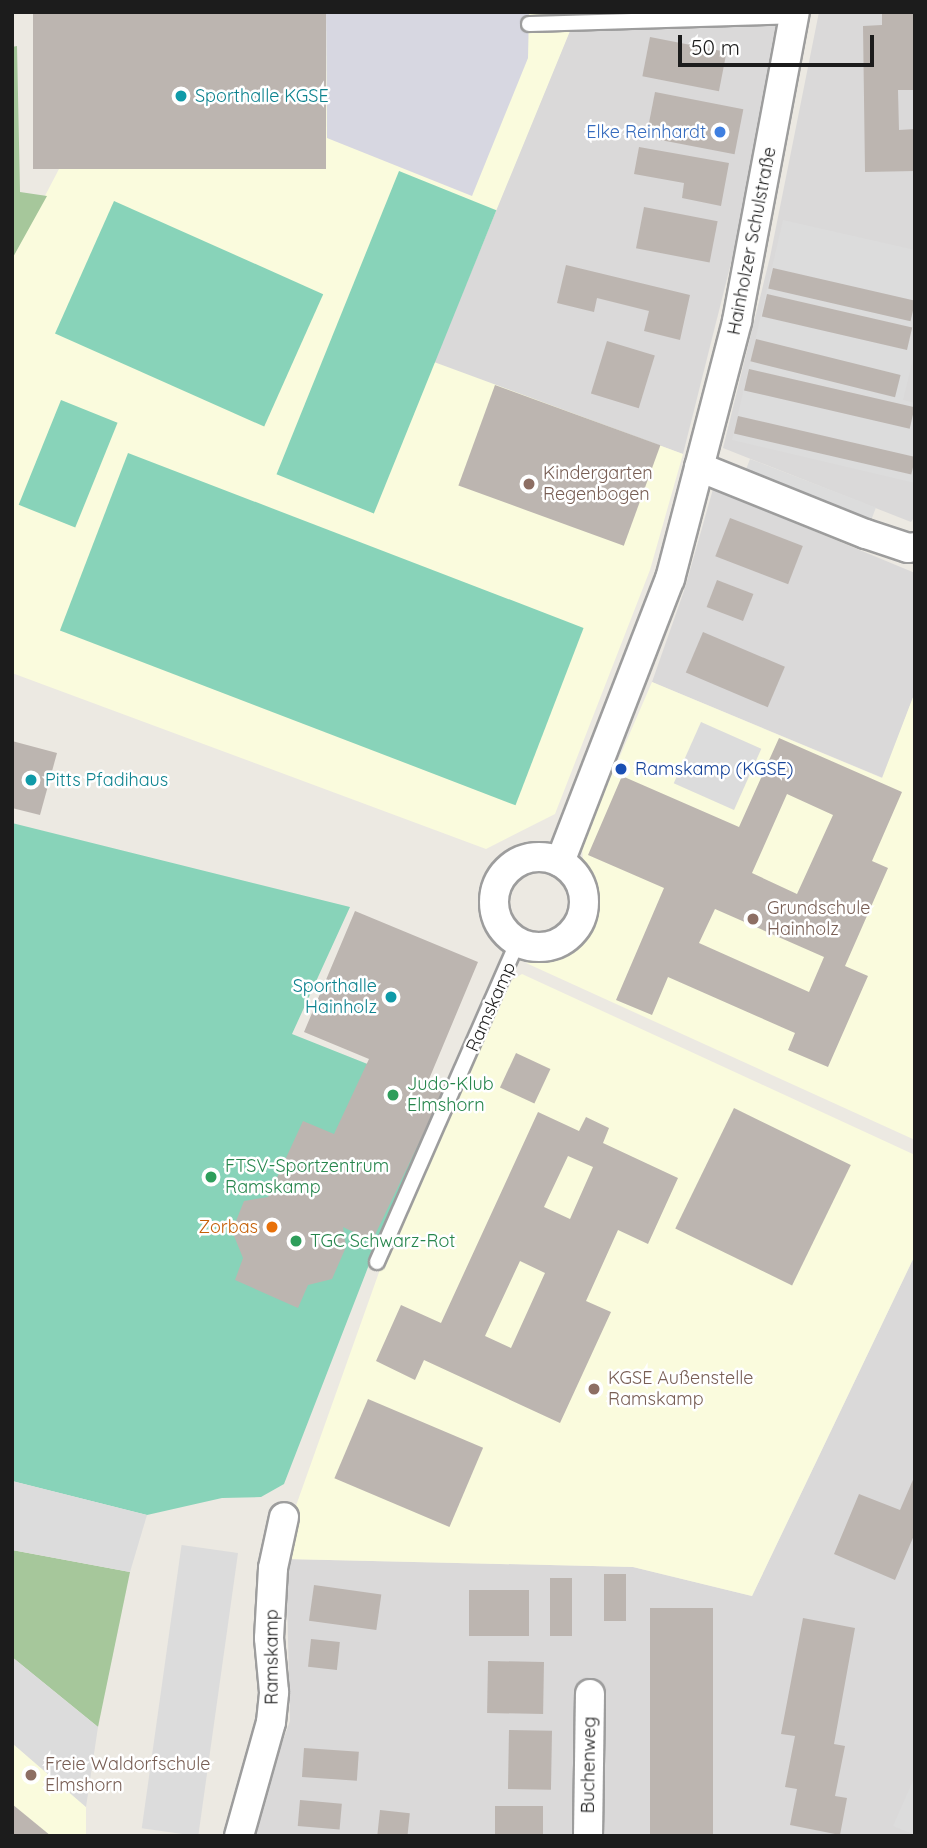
<!DOCTYPE html>
<html>
<head>
<meta charset="utf-8">
<style>
  body { margin:0 }
  #map { position:relative; width:927px; height:1848px; overflow:hidden; background:#ece9e2; font-family:Quicksand,sans-serif }
  div>[style] { position:absolute }
  .residential>* { inset:0; background:#dad9d9 }
  .education>* { inset:0; background:#fafbdd }
  .forest>* { inset:0; background:#a6c79b }
  .pitch>* { inset:0; background:#88d3b9; transform-origin:0 0 }
  .parking>* { inset:0; background:#dcdcdc; transform-origin:0 0 }
  .plaza>* { inset:0; background:#d7d7e1 }
  .building>* { inset:0; background:#bcb5b0; transform-origin:0 0 }
  .roads { filter:drop-shadow(2px 0 #9d9d9d) drop-shadow(-2px 0 #9d9d9d) drop-shadow(0 2px #9d9d9d) drop-shadow(0 -2px #9d9d9d) }
  .service>* { height:14px; margin:-7px; padding:0 7px; transform-origin:7px; border-radius:7px; background:#fff }
  .minor>* { height:28px; margin:-14px; padding:0 14px; transform-origin:14px; border-radius:14px; background:#fff }
  .minor>.ring { margin:-14px; padding:0; box-sizing:content-box; background:none; border:28px solid #fff; border-radius:50% }
  .dots>* { width:19px; height:19px; translate:-50% -50%; box-sizing:border-box; border:4px solid #fff; border-radius:50% }
  span { translate:-50% -50%; white-space:nowrap; text-align:center; line-height:1.15; -webkit-text-stroke:5px #fff; paint-order:stroke }
  .culture-label { font-size:18px; color:#0d838f }
  .left { translate:0 -50%; text-align:left }
  .right { translate:-100% -50%; text-align:right }
  .shop-label { font-size:18px; color:#366cbe }
  .street-label { font-size:18px; color:#1c1c1c }
  .education-label { font-size:18px; color:#785e54 }
  .transit-label { font-size:18px; color:#164399 }
  .leisure-label { font-size:18px; color:#27864d }
  .food-label { font-size:18px; color:#c56008 }
  .frame { position:absolute; inset:0; border:14px solid #1c1c1c; pointer-events:none }
  .scale { position:absolute; left:678px; top:35px; width:196px; height:32px; box-sizing:border-box; border:4px solid #1c1c1c; border-top:0; padding-left:9px; font-size:21px; line-height:24px; white-space:nowrap; color:#1c1c1c; -webkit-text-stroke:5px #fff; paint-order:stroke }
</style>
</head>
<body>
<div id="map">
  <div class="residential">
    <div style="clip-path:polygon(819px 12px,915px 12px,915px 516px,911px 522px,723px 448px,770px 257px)"></div>
    <div style="clip-path:polygon(777px 24px,737px 239px,683px 454px,433px 363px,570px 30px)"></div>
    <div style="clip-path:polygon(713px 489px,915px 573px,915px 692px,883px 778px,652px 682px,685px 588px)"></div>
    <div style="clip-path:polygon(915px 1255px,915px 1836px,253px 1836px,256px 1815px,290px 1721px,286px 1559px,633px 1567px,752px 1596px)"></div>
  </div>
  <div class="education">
    <div style="clip-path:polygon(33px 12px,779px 12px,777px 24px,766px 25px,570px 31px,434px 362px,683px 454px,650px 570px,555px 814px,486px 849px,12px 673px,12px 259px,59px 169px,37px 169px)"></div>
    <div style="clip-path:polygon(652px 682px,882px 778px,915px 692px,915px 1140px,526px 963px,556px 956px,575px 946px,588px 931px,595px 907px,591px 885px,583px 865px,582px 844px)"></div>
    <div style="clip-path:polygon(522px 974px,915px 1155px,915px 1255px,752px 1596px,633px 1567px,286px 1559px,292px 1517px,383px 1261px,512px 980px)"></div>
    <div style="clip-path:polygon(12px 1743px,86px 1807px,86px 1836px,12px 1836px)"></div>
  </div>
  <div class="forest">
    <div style="clip-path:polygon(17px 46px,20px 192px,47px 196px,12px 259px,12px 47px)"></div>
    <div style="clip-path:polygon(12px 1550px,130px 1572px,98px 1727px,12px 1657px)"></div>
  </div>
  <div class="pitch">
    <div style="left:399px;top:171px;width:105px;height:327px;rotate:22deg"></div>
    <div style="left:114px;top:201px;width:229px;height:145px;rotate:24deg"></div>
    <div style="left:61px;top:400px;width:61px;height:113px;rotate:22deg"></div>
    <div style="left:128px;top:453px;width:488px;height:190px;rotate:21deg"></div>
    <div style="clip-path:polygon(12px 823px,350px 907px,292px 1034px,448px 1096px,372px 1257px,284px 1484px,261px 1497px,222px 1498px,147px 1515px,12px 1481px)"></div>
  </div>
  <div class="parking">
    <div style="clip-path:polygon(783px 220px,915px 250px,915px 351px,903px 400px,915px 403px,915px 483px,732px 440px)"></div>
    <div style="left:750px;top:459px;width:135px;height:28px;rotate:21deg"></div>
    <div style="left:701px;top:722px;width:66px;height:67px;rotate:24deg"></div>
    <div style="clip-path:polygon(12px 1481px,147px 1515px,130px 1572px,12px 1550px)"></div>
    <div style="left:238px;top:1553px;width:286px;height:57px;rotate:98deg"></div>
    <div style="clip-path:polygon(12px 1657px,98px 1727px,86px 1807px,12px 1743px)"></div>
    <div style="clip-path:polygon(915px 1776px,915px 1835px,893px 1826px)"></div>
  </div>
  <div class="plaza">
    <div style="clip-path:polygon(326px 12px,529px 12px,528px 58px,472px 196px,327px 138px)"></div>
  </div>
  <div class="building">
    <div style="left:33px;top:12px;width:293px;height:157px"></div>
    <div style="clip-path:polygon(882px 12px,915px 12px,915px 90px,898px 90px,899px 130px,915px 129px,915px 171px,865px 172px,863px 26px,882px 25px)"></div>
    <div style="left:650px;top:37px;width:78px;height:40px;rotate:11deg"></div>
    <div style="left:655px;top:92px;width:90px;height:46px;rotate:11deg"></div>
    <div style="clip-path:polygon(639px 147px,729px 163px,721px 206px,682px 198px,684px 183px,634px 174px)"></div>
    <div style="left:644px;top:207px;width:75px;height:42px;rotate:11deg"></div>
    <div style="clip-path:polygon(566px 265px,690px 295px,680px 340px,644px 331px,649px 311px,597px 298px,594px 312px,557px 303px)"></div>
    <div style="left:773px;top:268px;width:146px;height:21px;rotate:13deg"></div>
    <div style="left:767px;top:294px;width:149px;height:23px;rotate:13deg"></div>
    <div style="left:756px;top:339px;width:149px;height:23px;rotate:14deg"></div>
    <div style="left:607px;top:341px;width:50px;height:55px;rotate:17deg"></div>
    <div style="left:749px;top:369px;width:170px;height:22px;rotate:13deg"></div>
    <div style="left:495px;top:385px;width:176px;height:107px;rotate:20deg"></div>
    <div style="left:738px;top:416px;width:182px;height:18px;rotate:13deg"></div>
    <div style="left:730px;top:518px;width:78px;height:41px;rotate:21deg"></div>
    <div style="left:717px;top:580px;width:39px;height:29px;rotate:21deg"></div>
    <div style="left:703px;top:632px;width:89px;height:44px;rotate:23deg"></div>
    <div style="clip-path:polygon(evenodd,779px 738px,902px 792px,872px 861px,888px 868px,845px 966px,868px 976px,828px 1067px,788px 1050px,795px 1033px,668px 977px,652px 1015px,616px 1000px,664px 888px,588px 855px,622px 776px,739px 827px,779px 738px,787px 794px,833px 815px,797px 894px,752px 873px,787px 794px,779px 738px,715px 909px,824px 957px,809px 992px,699px 943px,715px 909px)"></div>
    <div style="clip-path:polygon(12px 741px,57px 753px,40px 815px,12px 808px)"></div>
    <div style="clip-path:polygon(355px 911px,478px 962px,427px 1084px,444px 1091px,372px 1241px,343px 1227px,346px 1247px,332px 1279px,308px 1285px,298px 1308px,235px 1280px,243px 1258px,232px 1231px,244px 1201px,268px 1197px,303px 1121px,334px 1134px,369px 1059px,304px 1032px)"></div>
    <div style="left:516px;top:1053px;width:38px;height:38px;rotate:25deg"></div>
    <div style="left:734px;top:1108px;width:130px;height:134px;rotate:26deg"></div>
    <div style="clip-path:polygon(evenodd,538px 1112px,579px 1131px,586px 1117px,609px 1128px,603px 1143px,678px 1178px,648px 1244px,618px 1230px,586px 1301px,611px 1312px,560px 1423px,424px 1360px,415px 1380px,376px 1361px,401px 1305px,441px 1323px,538px 1112px,568px 1156px,593px 1167px,570px 1219px,544px 1207px,568px 1156px,538px 1112px,520px 1261px,545px 1273px,511px 1348px,485px 1336px,520px 1261px)"></div>
    <div style="left:368px;top:1399px;width:125px;height:86px;rotate:23deg"></div>
    <div style="clip-path:polygon(915px 1475px,915px 1533px,895px 1580px,834px 1554px,859px 1494px,900px 1510px)"></div>
    <div style="left:604px;top:1574px;width:22px;height:47px"></div>
    <div style="left:550px;top:1578px;width:22px;height:58px"></div>
    <div style="left:314px;top:1585px;width:68px;height:36px;rotate:8deg"></div>
    <div style="left:469px;top:1590px;width:60px;height:46px"></div>
    <div style="left:650px;top:1608px;width:63px;height:228px"></div>
    <div style="clip-path:polygon(803px 1618px,855px 1628px,834px 1744px,845px 1746px,835px 1796px,847px 1798px,840px 1835px,790px 1825px,797px 1789px,785px 1787px,795px 1736px,781px 1734px)"></div>
    <div style="left:311px;top:1639px;width:29px;height:28px;rotate:6deg"></div>
    <div style="left:488px;top:1661px;width:56px;height:52px;rotate:1deg"></div>
    <div style="left:509px;top:1730px;width:43px;height:59px;rotate:1deg"></div>
    <div style="left:304px;top:1748px;width:55px;height:29px;rotate:4deg"></div>
    <div style="left:300px;top:1800px;width:42px;height:26px;rotate:5deg"></div>
    <div style="clip-path:polygon(12px 1804px,51px 1836px,12px 1836px)"></div>
    <div style="left:495px;top:1806px;width:48px;height:30px"></div>
    <div style="left:380px;top:1810px;width:30px;height:26px;rotate:6deg"></div>
  </div>
  <div class="roads">
    <div class="service">
      <div style="left:529px;top:24px;width:265px;rotate:-1.7deg"></div>
      <div style="left:377px;top:1262px;width:348px;rotate:-66.3deg"></div>
    </div>
    <div class="minor">
      <div style="left:699px;top:467px;width:180px;rotate:21.9deg"></div>
      <div style="left:866px;top:534px;width:44px;rotate:18.4deg"></div>
      <div style="left:908px;top:548px;width:7px;rotate:-8deg"></div>
      <div class="ring" style="left:494px;top:857px;width:62px;height:62px"></div>
      <div style="left:560px;top:862px;width:304px;rotate:-68.8deg"></div>
      <div style="left:670px;top:579px;width:267px;rotate:-75.4deg"></div>
      <div style="left:737px;top:321px;width:314px;rotate:-79.4deg"></div>
      <div style="left:239px;top:1836px;width:118px;rotate:-74.3deg"></div>
      <div style="left:271px;top:1722px;width:30px;rotate:-84deg"></div>
      <div style="left:274px;top:1692px;width:54px;rotate:-95.3deg"></div>
      <div style="left:269px;top:1638px;width:70px;rotate:-86.7deg"></div>
      <div style="left:273px;top:1568px;width:52px;rotate:-77.8deg"></div>
      <div style="left:588px;top:1836px;width:142px;rotate:-89.2deg"></div>
    </div>
  </div>
  <div class="dots">
    <div style="left:181px;top:96px;background:#0f9aa8"></div>
    <div style="left:720px;top:132px;background:#3f7fe0"></div>
    <div style="left:529px;top:484px;background:#8d6e63"></div>
    <div style="left:621px;top:769px;background:#1a4fb4"></div>
    <div style="left:31px;top:780px;background:#0f9aa8"></div>
    <div style="left:753px;top:919px;background:#8d6e63"></div>
    <div style="left:391px;top:997px;background:#0f9aa8"></div>
    <div style="left:393px;top:1095px;background:#2e9e5b"></div>
    <div style="left:211px;top:1177px;background:#2e9e5b"></div>
    <div style="left:272px;top:1227px;background:#e8710a"></div>
    <div style="left:296px;top:1241px;background:#2e9e5b"></div>
    <div style="left:594px;top:1389px;background:#8d6e63"></div>
    <div style="left:31px;top:1775px;background:#8d6e63"></div>
  </div>
  <div class="culture-label">
    <span class="left" style="left:195px;top:96px">Sporthalle KGSE</span>
    <span class="left" style="left:45px;top:780px">Pitts Pfadihaus</span>
    <span class="right" style="left:377px;top:997px">Sporthalle<br>Hainholz</span>
  </div>
  <div class="shop-label">
    <span class="right" style="left:706px;top:132px">Elke Reinhardt</span>
  </div>
  <div class="street-label">
    <span style="left:752px;top:241px;rotate:-79deg">Hainholzer Schulstraße</span>
    <span style="left:491px;top:1007px;rotate:-66deg">Ramskamp</span>
    <span style="left:272px;top:1657px;rotate:-90deg">Ramskamp</span>
    <span style="left:589px;top:1765px;rotate:-89deg">Buchenweg</span>
  </div>
  <div class="education-label">
    <span class="left" style="left:543px;top:484px">Kindergarten<br>Regenbogen</span>
    <span class="left" style="left:767px;top:919px">Grundschule<br>Hainholz</span>
    <span class="left" style="left:608px;top:1389px">KGSE Außenstelle<br>Ramskamp</span>
    <span class="left" style="left:45px;top:1775px">Freie Waldorfschule<br>Elmshorn</span>
  </div>
  <div class="transit-label">
    <span class="left" style="left:635px;top:769px">Ramskamp (KGSE)</span>
  </div>
  <div class="leisure-label">
    <span class="left" style="left:407px;top:1095px">Judo-Klub<br>Elmshorn</span>
    <span class="left" style="left:225px;top:1177px">FTSV-Sportzentrum<br>Ramskamp</span>
    <span class="left" style="left:310px;top:1241px">TGC Schwarz-Rot</span>
  </div>
  <div class="food-label">
    <span class="right" style="left:258px;top:1227px">Zorbas</span>
  </div>
  <div class="frame"></div>
  <div class="scale">50 m</div>
</div>
</body>
</html>
